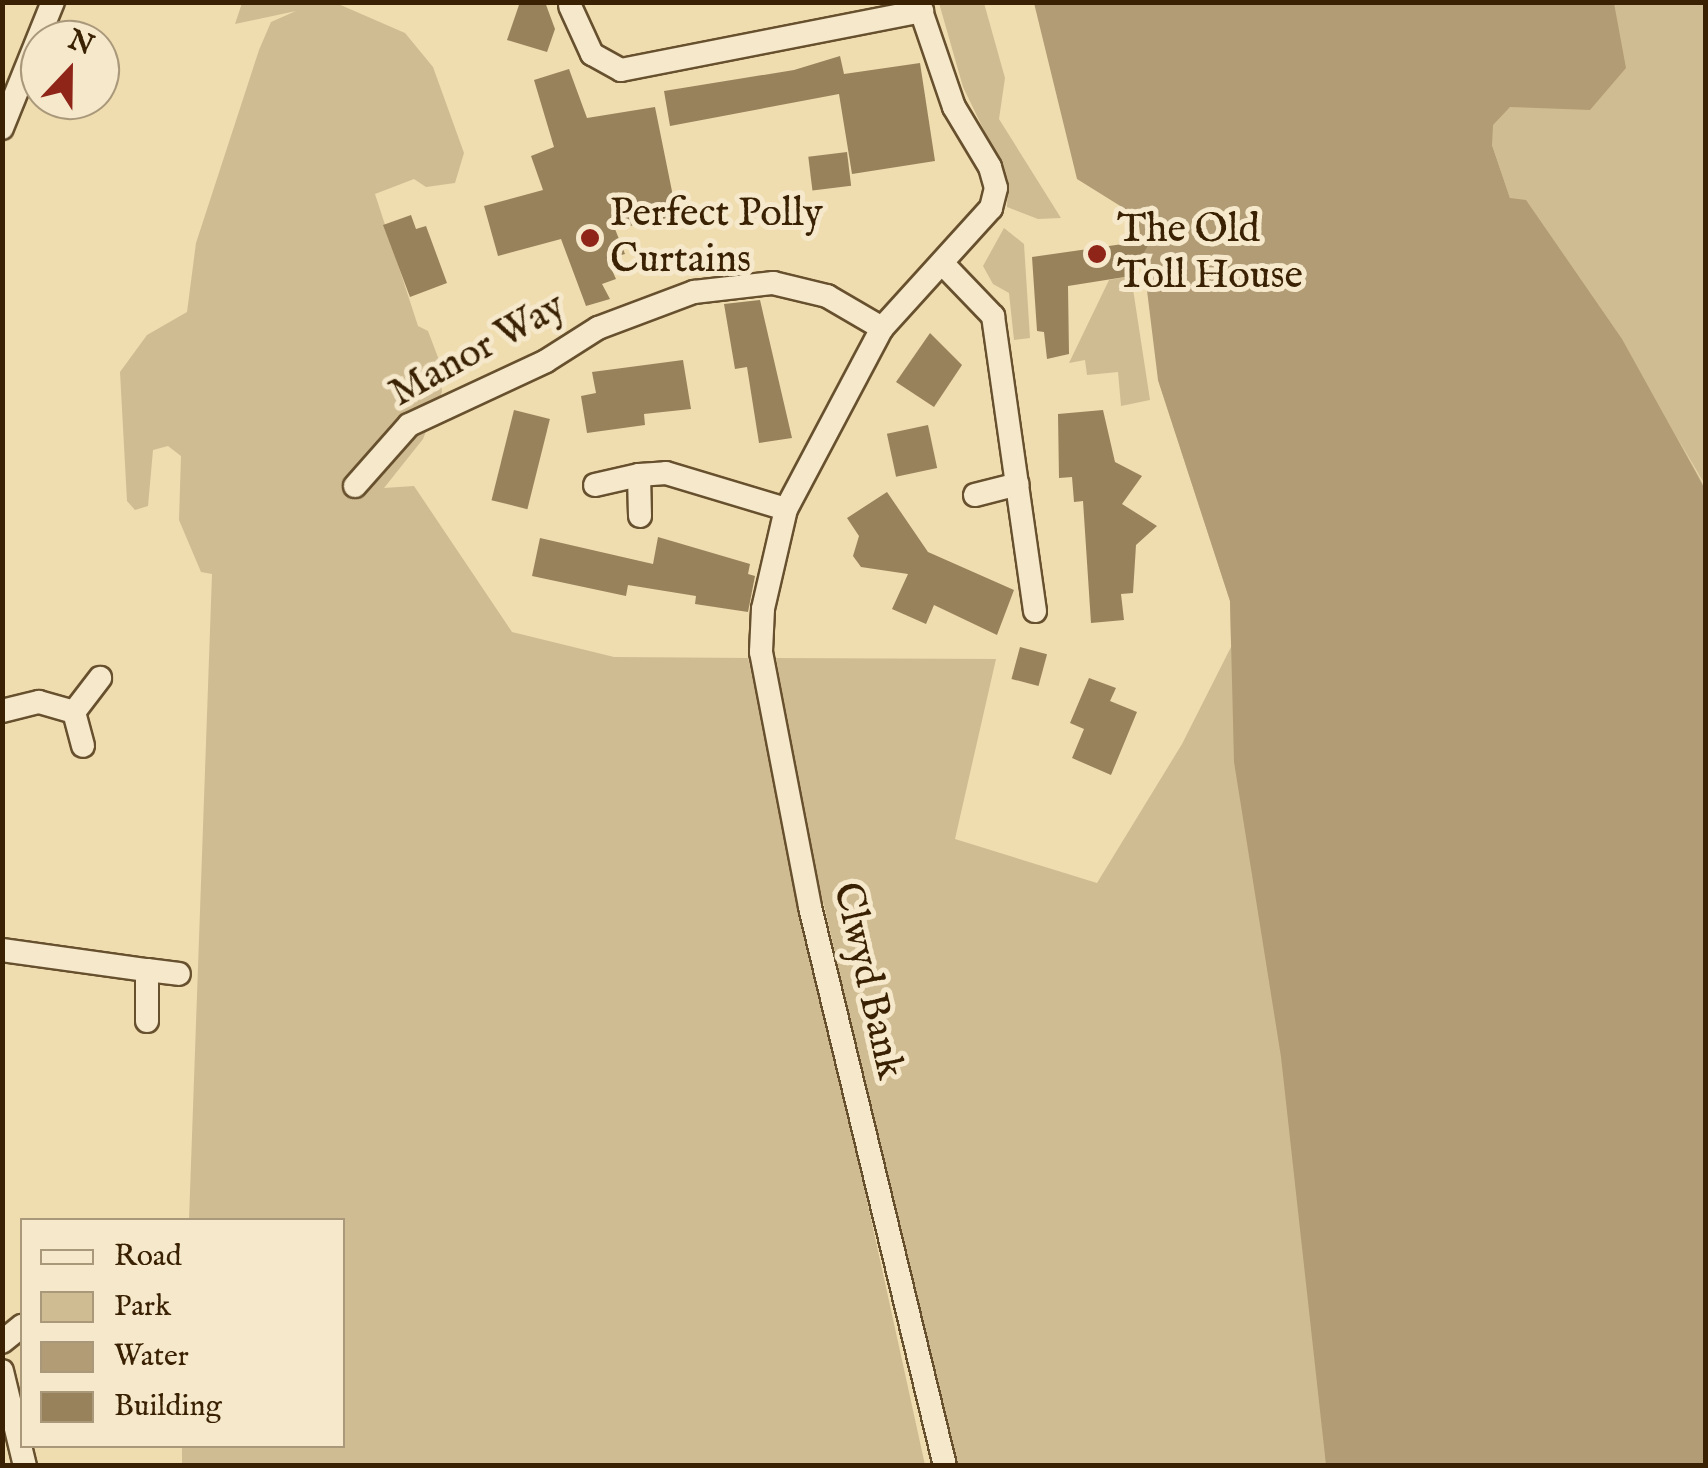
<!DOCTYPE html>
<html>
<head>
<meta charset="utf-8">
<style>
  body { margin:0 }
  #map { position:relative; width:1708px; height:1468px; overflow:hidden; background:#efdcaf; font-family:"IM FELL English",serif }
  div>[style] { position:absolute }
  .green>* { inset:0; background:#d0bc92 }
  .water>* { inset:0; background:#b19c75 }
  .building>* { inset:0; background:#98825c; transform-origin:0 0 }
  .roads { filter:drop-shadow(2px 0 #67502e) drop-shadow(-2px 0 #67502e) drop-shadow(0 2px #67502e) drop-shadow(0 -2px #67502e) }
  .street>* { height:22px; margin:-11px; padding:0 11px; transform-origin:11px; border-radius:11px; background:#f5e8cb }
  .dots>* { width:28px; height:28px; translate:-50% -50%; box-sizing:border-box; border:5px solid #f5e8cb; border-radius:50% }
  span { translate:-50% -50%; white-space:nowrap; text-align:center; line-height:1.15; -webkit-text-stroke:10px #f5e8cb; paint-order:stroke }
  .poi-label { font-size:40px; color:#3a2103 }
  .left { translate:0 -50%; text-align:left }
  .street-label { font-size:40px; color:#3a2103 }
  .frame { position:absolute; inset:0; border:5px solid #3a2103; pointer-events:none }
  .legend { position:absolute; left:20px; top:1218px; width:325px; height:230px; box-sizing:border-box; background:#f5e8cb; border:2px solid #aa987b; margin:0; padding:12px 18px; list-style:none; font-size:30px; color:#3a2103 }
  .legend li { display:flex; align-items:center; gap:20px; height:50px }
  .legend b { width:50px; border:2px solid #aa987b }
  .north { position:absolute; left:20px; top:20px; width:100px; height:100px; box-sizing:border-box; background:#f5e8cb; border:2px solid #aa987b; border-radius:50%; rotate:22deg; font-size:28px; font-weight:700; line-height:40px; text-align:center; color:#3a2103 }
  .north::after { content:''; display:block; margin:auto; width:35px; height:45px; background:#8f2418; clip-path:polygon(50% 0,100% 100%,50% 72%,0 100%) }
</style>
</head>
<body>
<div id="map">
  <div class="green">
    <div style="clip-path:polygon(242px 3px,336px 3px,405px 33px,433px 67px,464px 153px,455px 183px,426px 187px,414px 179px,375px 194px,418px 326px,428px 331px,439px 360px,442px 392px,423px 439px,384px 488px,414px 486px,512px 632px,614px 657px,748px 658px,925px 1465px,182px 1465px,182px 1446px,342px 1446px,342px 1220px,189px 1220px,212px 574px,201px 572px,179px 520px,181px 456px,168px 446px,153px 450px,148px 506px,135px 510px,127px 501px,120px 372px,147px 335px,187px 312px,196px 243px,259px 50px,271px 22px,296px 11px,235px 24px)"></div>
    <div style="clip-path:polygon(939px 3px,984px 3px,1005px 78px,999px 119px,1061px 218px,1038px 219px,1007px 207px,1008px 180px,963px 87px)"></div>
    <div style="clip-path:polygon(1366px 3px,1705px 3px,1705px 485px,1677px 437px,1706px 489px,1510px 198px,1492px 145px)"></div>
    <div style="clip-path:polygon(1004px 228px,1024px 244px,1030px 338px,1014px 340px,1009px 293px,993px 284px,983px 266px)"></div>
    <div style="clip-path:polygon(1131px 276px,1150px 400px,1121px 406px,1118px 372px,1087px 375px,1085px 360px,1069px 363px,1109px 280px)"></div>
    <div style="clip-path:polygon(1192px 337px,1397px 1465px,953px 1465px,802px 810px,776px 658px,996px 659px,955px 839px,1097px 883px,1182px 744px,1231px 647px,1230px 601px,1158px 380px)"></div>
  </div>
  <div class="water">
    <div style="clip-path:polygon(1034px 3px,1614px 3px,1626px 68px,1590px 110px,1510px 107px,1493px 125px,1492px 145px,1510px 198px,1526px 200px,1622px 339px,1705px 489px,1705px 1465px,1326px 1465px,1281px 1057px,1234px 762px,1230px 601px,1158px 380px,1138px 217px,1077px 179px)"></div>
  </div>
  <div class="building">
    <div style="clip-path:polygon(520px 2px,545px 2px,555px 29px,547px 52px,507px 40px)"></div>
    <div style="clip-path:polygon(840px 56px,844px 74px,920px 63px,935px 161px,852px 174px,839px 94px,670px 126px,664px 91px,794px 70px)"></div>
    <div style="clip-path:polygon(569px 69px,587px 118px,655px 107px,677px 216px,615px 229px,625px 254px,607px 259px,616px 279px,602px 284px,610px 299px,586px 306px,561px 239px,498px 256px,484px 206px,543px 190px,531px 156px,554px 147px,534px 80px)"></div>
    <div style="left:847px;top:152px;width:34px;height:39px;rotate:83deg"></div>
    <div style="clip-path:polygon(411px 215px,416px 229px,426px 226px,447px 283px,410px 297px,383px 225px)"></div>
    <div style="clip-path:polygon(1151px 240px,1131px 276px,1068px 286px,1069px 354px,1047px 359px,1044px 332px,1037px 331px,1032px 257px)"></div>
    <div style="clip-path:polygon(760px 300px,792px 438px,759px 443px,747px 367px,735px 369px,724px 304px)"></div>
    <div style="clip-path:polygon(930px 333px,962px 365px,934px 407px,896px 382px)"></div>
    <div style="clip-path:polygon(683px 360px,691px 409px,644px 414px,645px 425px,587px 433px,581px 396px,596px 393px,592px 372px)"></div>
    <div style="left:514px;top:410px;width:37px;height:93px;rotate:14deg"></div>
    <div style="clip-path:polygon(1103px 410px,1115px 462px,1142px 476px,1122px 504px,1157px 526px,1136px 545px,1133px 593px,1121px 594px,1124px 620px,1091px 623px,1083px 501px,1074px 502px,1072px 477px,1059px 478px,1058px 414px)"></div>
    <div style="left:928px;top:425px;width:44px;height:42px;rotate:78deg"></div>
    <div style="clip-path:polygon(887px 492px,928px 552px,1014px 590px,997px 635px,934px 605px,926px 624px,892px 609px,908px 574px,861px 567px,853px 556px,859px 536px,847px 518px)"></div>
    <div style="clip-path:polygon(658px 537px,750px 564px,748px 574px,755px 576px,748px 612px,695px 604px,696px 596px,628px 585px,626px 596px,532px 576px,540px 538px,653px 564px)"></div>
    <div style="left:1020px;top:647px;width:28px;height:33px;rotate:15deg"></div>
    <div style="clip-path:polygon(1089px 678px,1116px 688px,1110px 701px,1137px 712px,1111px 775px,1072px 758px,1084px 729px,1070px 723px)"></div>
  </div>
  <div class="roads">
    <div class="street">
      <div style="left:918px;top:2px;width:111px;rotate:71.1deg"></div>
      <div style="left:954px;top:107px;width:70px;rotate:59deg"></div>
      <div style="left:990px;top:167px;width:22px;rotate:74deg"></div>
      <div style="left:996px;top:188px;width:21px;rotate:104deg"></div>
      <div style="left:991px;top:208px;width:162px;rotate:132.2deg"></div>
      <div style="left:882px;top:328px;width:205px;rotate:117.9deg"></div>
      <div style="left:786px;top:509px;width:103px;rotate:103deg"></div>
      <div style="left:763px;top:609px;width:43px;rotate:92.7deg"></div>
      <div style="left:761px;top:652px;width:260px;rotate:79.1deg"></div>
      <div style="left:810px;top:907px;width:575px;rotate:76.42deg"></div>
      <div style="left:570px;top:6px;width:53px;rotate:65.4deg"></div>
      <div style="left:592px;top:54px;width:33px;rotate:29deg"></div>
      <div style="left:621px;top:70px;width:307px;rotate:-11.1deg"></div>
      <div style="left:2px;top:128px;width:136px;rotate:-68deg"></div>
      <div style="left:942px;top:263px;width:74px;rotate:46.1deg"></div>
      <div style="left:993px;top:316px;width:298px;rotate:81.9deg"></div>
      <div style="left:595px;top:485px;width:45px;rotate:-12.8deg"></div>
      <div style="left:355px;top:486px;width:81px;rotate:-48.5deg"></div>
      <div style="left:409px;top:425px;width:151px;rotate:-25deg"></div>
      <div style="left:546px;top:361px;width:62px;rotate:-32.4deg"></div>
      <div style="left:598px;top:328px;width:103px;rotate:-20.6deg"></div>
      <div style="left:694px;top:292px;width:80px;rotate:-6.5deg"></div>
      <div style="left:773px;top:283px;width:56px;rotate:13.5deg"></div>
      <div style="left:827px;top:296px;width:64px;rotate:30.2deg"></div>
      <div style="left:975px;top:495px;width:44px;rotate:-14.3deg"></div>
      <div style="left:640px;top:516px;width:41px;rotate:-91.4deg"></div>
      <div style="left:639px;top:475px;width:27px;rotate:-4deg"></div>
      <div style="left:666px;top:473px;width:125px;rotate:16.7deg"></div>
      <div style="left:2px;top:711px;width:38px;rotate:-14deg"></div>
      <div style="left:39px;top:702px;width:36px;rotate:16deg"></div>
      <div style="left:74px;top:712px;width:43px;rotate:-52.6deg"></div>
      <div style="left:74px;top:712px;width:35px;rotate:75deg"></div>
      <div style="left:2px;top:950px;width:146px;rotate:7.9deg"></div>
      <div style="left:147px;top:970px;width:51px;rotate:90deg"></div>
      <div style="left:147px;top:970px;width:32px;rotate:7deg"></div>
      <div style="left:2px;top:1342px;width:26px;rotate:-39deg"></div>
      <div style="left:2px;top:1371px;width:98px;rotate:76.4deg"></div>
    </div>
  </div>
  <div class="dots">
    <div style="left:590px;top:238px;background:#8f2418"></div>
    <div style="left:1097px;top:254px;background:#8f2418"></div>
  </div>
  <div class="poi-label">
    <span class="left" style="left:610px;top:238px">Perfect Polly<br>Curtains</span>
    <span class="left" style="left:1117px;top:254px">The Old<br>Toll House</span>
  </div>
  <div class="street-label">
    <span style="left:478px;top:351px;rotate:-29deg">Manor Way</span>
    <span style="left:867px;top:981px;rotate:77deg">Clwyd Bank</span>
  </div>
  <div class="frame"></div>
  <ul class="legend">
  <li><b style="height:12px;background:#f5e8cb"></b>Road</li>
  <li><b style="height:28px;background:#d0bc92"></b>Park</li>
  <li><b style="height:28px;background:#b19c75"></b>Water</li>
  <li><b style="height:28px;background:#98825c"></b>Building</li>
  </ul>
  <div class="north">N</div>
</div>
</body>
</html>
